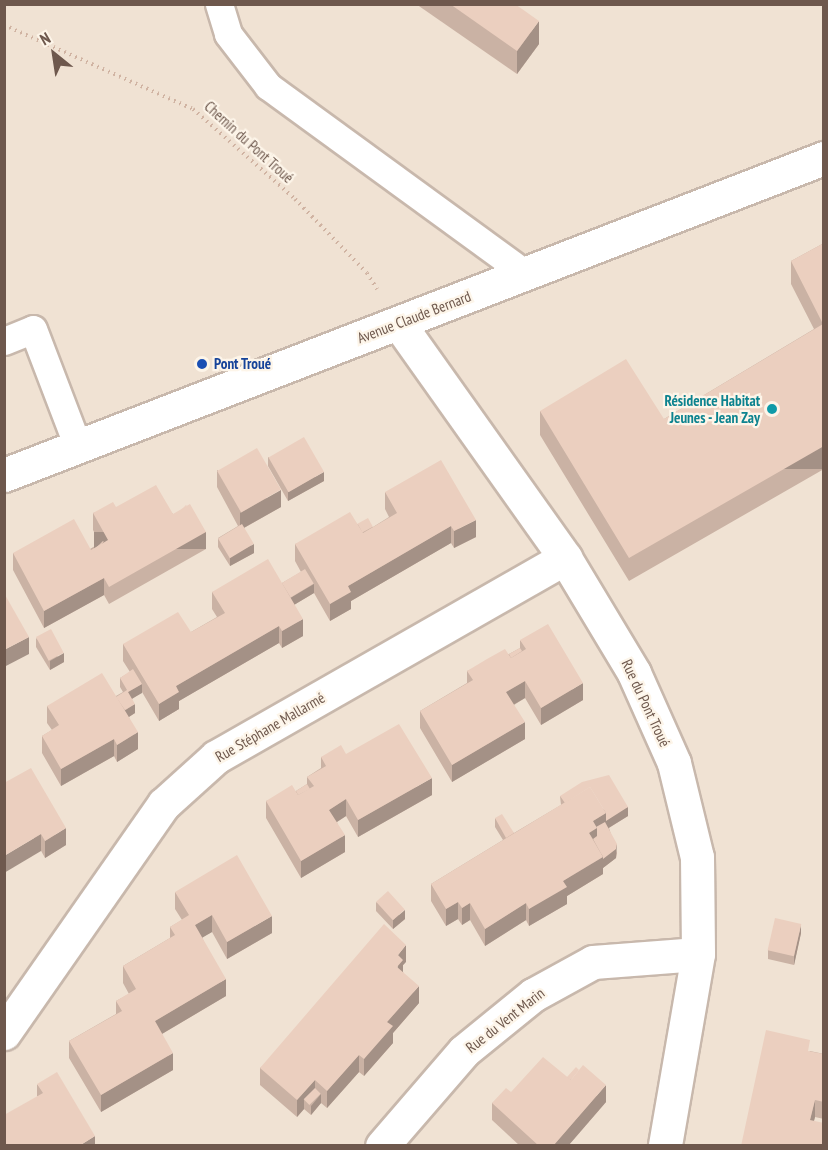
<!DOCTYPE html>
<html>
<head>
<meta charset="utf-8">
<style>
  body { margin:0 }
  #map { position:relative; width:828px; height:1150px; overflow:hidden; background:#f9f0e4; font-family:"PT Sans Narrow",sans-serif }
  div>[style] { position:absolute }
  .residential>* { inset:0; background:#f0e2d3; transform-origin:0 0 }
  .path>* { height:4px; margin-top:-2px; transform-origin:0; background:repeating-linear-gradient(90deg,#d0b3a2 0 1.5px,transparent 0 6px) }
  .roads { filter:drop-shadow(2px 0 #c8b8ac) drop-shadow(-2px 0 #c8b8ac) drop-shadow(0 2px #c8b8ac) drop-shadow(0 -2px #c8b8ac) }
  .lane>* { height:27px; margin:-13.5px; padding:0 13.5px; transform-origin:13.5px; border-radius:13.5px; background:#fff }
  .street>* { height:33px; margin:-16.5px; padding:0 16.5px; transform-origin:16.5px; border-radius:16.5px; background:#fff }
  .secondary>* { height:33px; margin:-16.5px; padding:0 16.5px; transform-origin:16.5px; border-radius:16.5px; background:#fff }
  .wall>* { inset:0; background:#cab2a4 }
  .shaded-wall>* { inset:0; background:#a49186; transform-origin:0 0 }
  .building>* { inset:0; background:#ebcfbf; transform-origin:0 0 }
  .dots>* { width:16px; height:16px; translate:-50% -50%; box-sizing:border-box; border:3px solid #fdf5e9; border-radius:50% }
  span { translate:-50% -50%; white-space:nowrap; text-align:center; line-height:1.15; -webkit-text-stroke:4.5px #fdf5e9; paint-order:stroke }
  .street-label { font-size:15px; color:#6e584d }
  .transit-label { font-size:15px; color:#164399; font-weight:700 }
  .left { translate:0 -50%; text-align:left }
  .culture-label { font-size:15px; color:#0d838f; font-weight:700 }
  .right { translate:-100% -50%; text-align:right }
  .frame { position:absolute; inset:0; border:6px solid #6e584d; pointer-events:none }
  .north { position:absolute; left:24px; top:24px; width:60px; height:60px; -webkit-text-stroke:4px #fdf5e9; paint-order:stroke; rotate:330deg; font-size:16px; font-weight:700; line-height:24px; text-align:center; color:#6e584d }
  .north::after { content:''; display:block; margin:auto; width:21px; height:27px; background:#6e584d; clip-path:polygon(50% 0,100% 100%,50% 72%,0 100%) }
</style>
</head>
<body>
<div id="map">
  <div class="residential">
    <div style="left:5px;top:5px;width:818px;height:1140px"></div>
  </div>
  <div class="path">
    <div style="left:4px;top:25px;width:207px;rotate:24deg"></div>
    <div style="left:193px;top:109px;width:136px;rotate:41.4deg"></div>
    <div style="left:295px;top:199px;width:103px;rotate:45.8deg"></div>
    <div style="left:367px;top:273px;width:19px;rotate:58deg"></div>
  </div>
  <div class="roads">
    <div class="lane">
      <div style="left:219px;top:4px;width:31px;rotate:73deg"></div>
      <div style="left:228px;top:34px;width:66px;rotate:52.4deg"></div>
      <div style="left:268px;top:86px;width:319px;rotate:36.1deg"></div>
      <div style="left:4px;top:341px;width:31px;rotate:-22deg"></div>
      <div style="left:33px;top:329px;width:126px;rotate:69.1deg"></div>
    </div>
    <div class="street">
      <div style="left:399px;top:324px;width:287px;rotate:54.6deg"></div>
      <div style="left:565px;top:558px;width:134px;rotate:59deg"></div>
      <div style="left:634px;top:673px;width:98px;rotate:66deg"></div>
      <div style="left:674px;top:763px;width:97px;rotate:76.3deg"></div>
      <div style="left:697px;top:857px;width:97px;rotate:89.4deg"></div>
      <div style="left:698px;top:954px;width:195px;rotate:99.8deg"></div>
      <div style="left:4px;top:1033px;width:279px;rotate:-55.1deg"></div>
      <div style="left:164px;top:804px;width:70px;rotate:-42.1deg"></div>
      <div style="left:216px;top:757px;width:402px;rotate:-29.7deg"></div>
      <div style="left:382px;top:1146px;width:125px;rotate:-49.2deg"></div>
      <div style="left:464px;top:1051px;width:89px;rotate:-39.1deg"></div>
      <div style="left:533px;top:995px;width:68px;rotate:-28.8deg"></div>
      <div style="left:593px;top:962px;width:105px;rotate:-4.4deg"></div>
    </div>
    <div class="secondary">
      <div style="left:4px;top:475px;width:879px;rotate:-21.14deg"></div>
    </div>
  </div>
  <div class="wall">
    <div style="clip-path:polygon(416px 4px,515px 4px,539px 44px,517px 74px)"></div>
    <div style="clip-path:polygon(824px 243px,824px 469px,629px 581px,540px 435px,540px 411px,664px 419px,814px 329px,791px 284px,791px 261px)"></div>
    <div style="clip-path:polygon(268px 457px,324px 481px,288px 501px,268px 466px)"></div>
    <div style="clip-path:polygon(217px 470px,281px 507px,244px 528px,254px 553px,230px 566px,218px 547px,218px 538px,238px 526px,217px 487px)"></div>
    <div style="clip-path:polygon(385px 492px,476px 537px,454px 548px,451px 543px,351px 601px,351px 609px,330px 621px,314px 593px,294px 605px,303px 636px,282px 648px,279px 643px,179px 701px,179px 709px,159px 721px,142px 692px,132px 699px,135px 713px,129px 717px,138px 749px,117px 762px,114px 756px,61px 786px,42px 753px,42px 736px,52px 730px,47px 723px,47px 706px,116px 696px,123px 692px,120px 687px,120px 678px,130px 672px,123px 661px,123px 644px,191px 632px,217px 617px,212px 609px,212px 592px,282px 583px,301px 572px,295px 561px,295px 544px,358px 524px,373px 527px,389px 517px,385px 509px)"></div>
    <div style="clip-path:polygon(116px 507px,172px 513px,206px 549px,109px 604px,104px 595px,44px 628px,13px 570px,13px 553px,90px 549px,100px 543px,93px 530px,93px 513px)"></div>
    <div style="clip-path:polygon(36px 638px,64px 662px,50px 670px,36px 647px)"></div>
    <div style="clip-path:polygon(520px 640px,583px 700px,541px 725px,525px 698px,514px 705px,525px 739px,452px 782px,420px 728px,420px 711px,467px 683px,467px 671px,509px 654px,520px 648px)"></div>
    <div style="clip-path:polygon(346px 754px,432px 795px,358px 837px,346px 816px,337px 822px,345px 852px,301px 878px,266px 818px,266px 801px,296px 791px,307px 784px,307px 777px,321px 768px,321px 757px)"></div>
    <div style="clip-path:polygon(4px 783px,66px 845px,45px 858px)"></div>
    <div style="clip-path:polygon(560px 796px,628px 816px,609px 828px,617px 853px,616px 858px,603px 868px,603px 874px,567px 896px,567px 904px,529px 926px,526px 920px,485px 946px,470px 920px,462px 925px,458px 919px,446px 926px,431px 901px,431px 884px,503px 840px,495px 827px,495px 818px,514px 833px,561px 805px)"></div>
    <div style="clip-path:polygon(175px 892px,272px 933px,227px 959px,212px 932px,202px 937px,226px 996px,162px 1034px,173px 1070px,101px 1112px,69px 1058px,69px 1041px,116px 1014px,116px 1001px,129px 994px,123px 983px,123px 966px,170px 938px,170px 927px,182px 920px,175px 909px)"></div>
    <div style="clip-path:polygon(376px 902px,405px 919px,393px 929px,376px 911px)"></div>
    <div style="clip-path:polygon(801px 933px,794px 965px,768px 959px,768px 950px)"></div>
    <div style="clip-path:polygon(406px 962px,403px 965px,403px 972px,419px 1003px,393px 1033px,393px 1043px,364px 1076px,359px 1072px,327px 1108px,321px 1103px,311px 1115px,304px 1109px,297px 1117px,260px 1085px,260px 1068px)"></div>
    <div style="clip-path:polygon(810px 1051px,824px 1054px,824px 1119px,815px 1117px,814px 1120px,741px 1146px)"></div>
    <div style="clip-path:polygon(567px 1077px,606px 1102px,568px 1146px,520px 1146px,492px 1120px,492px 1103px)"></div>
    <div style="clip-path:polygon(37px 1084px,95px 1146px,37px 1096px)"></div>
  </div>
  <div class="shaded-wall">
    <div style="clip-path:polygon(539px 21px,539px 44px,517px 74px,517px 51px)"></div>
    <div style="left:824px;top:446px;width:23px;height:225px;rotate:90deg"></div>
    <div style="clip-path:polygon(324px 472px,324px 481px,288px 501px,288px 492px)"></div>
    <div style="clip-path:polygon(281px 490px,281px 507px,240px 530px,240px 513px)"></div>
    <div style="clip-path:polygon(476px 520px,476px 537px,454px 548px,454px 531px)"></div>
    <div style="clip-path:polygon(451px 526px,451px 543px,351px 601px,351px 609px,330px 621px,330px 604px,348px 586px)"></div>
    <div style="left:206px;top:532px;width:17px;height:112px;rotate:90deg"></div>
    <div style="clip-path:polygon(254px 544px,254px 553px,230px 566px,230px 557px)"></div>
    <div style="clip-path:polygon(104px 578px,104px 595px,44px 628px,44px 611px)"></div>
    <div style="clip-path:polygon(314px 584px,314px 593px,287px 609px,287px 600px)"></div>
    <div style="clip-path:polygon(303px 619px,303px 636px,282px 648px,282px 631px)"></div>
    <div style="clip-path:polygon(279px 626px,279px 643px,179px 701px,179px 709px,159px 721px,159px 704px,176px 686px)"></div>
    <div style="clip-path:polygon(29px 637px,29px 654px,4px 667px,4px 650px)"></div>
    <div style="clip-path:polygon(64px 653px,64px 662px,50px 670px,50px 661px)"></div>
    <div style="clip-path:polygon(525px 681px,525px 698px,506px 709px,506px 692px)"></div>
    <div style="clip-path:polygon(583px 683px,583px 700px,541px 725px,541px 708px)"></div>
    <div style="clip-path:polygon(142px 684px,142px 693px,128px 701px,128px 692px)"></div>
    <div style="clip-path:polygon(135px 704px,135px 713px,121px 722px,121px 713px)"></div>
    <div style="clip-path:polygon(525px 722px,525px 739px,452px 782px,452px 765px)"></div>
    <div style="clip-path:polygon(138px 732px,138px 749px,117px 762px,117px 745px)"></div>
    <div style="clip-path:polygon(114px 739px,114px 756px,61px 786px,61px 769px)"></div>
    <div style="clip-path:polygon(432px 778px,432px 795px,358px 837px,358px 820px)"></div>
    <div style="clip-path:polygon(346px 799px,346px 816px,329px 827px,329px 810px)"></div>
    <div style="clip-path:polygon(628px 807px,628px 816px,597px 835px,597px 845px,589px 833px,593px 821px,606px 813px)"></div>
    <div style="clip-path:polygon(66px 828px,66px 845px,45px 858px,45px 841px)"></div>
    <div style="clip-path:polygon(41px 834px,41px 851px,4px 873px,4px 856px)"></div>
    <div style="clip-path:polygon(345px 835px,345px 852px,301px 878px,301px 861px)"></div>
    <div style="clip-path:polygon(617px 844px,616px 858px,603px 868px,603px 874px,567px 896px,567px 904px,529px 926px,529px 909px,563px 881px)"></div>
    <div style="clip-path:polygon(458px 902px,458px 919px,446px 926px,446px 909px)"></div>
    <div style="clip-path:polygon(470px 903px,470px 920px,462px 925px,462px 908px)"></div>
    <div style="clip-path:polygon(526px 903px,526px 920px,485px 946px,485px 929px)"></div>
    <div style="clip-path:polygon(405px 910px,405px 919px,393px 929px,393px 920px)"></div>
    <div style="clip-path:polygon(212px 915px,212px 932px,195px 942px,195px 925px)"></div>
    <div style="clip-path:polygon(272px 916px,272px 933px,227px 959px,227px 942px)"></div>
    <div style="clip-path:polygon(801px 924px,801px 933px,794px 965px,794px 956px)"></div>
    <div style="clip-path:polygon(406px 945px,406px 962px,403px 965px,403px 977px,397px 984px,398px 955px)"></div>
    <div style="clip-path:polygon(226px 979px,226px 996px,155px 1038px,155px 1021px)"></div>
    <div style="clip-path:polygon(419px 986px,419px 1003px,393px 1033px,393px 1043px,364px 1076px,364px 1059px,387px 1022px)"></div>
    <div style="clip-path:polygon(173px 1053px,173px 1070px,101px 1112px,101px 1095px)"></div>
    <div style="clip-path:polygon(359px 1055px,359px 1072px,327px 1108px,327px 1091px)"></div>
    <div style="clip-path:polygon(315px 1080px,315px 1097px,304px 1100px,304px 1109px,297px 1117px,297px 1100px)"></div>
    <div style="clip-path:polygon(606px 1085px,606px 1102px,568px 1146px,553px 1146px)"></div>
    <div style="clip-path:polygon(321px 1094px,321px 1103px,311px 1115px,311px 1106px)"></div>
    <div style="clip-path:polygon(815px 1100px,815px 1117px,810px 1137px,810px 1120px)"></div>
    <div style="clip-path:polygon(95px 1136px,95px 1146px,79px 1146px)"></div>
  </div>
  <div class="building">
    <div style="clip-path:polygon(450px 4px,515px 4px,539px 21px,517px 51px)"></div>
    <div style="clip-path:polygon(824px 243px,824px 446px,629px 558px,540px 411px,626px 359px,664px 419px,823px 324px,791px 261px)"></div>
    <div style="left:304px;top:437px;width:40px;height:41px;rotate:60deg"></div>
    <div style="left:257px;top:448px;width:48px;height:46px;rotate:60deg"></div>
    <div style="clip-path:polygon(441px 460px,476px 520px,454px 531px,451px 526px,348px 586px,351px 592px,330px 604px,295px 544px,350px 512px,363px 533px,397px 513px,385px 492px)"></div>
    <div style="clip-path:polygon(156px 485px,173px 514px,190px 504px,206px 532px,109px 587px,104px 578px,44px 611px,13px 553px,74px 519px,91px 550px,108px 540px,93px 513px,113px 502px,116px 507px)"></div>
    <div style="left:186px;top:505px;width:1px;height:16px;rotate:45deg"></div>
    <div style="left:368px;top:518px;width:10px;height:12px;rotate:61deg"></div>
    <div style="left:242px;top:524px;width:23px;height:28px;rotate:59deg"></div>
    <div style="left:103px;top:541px;width:1px;height:15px;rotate:45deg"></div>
    <div style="clip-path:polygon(268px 559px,303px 619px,282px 631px,279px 626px,176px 686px,179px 692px,159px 704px,123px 644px,178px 612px,191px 632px,225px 613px,212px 592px)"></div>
    <div style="left:305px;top:569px;width:17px;height:27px;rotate:59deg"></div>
    <div style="clip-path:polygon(4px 593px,29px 637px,4px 650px)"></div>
    <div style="clip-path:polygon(548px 624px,583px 683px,541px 708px,525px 681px,506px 692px,525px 722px,452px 765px,420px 711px,473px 680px,467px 671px,487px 659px,505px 649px,511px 658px,526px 649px,520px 640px)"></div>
    <div style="left:51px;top:629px;width:27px;height:17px;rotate:62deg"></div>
    <div style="clip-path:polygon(520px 648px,522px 651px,511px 658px,509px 654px)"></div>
    <div style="clip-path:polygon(133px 669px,142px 684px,128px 692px,135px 704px,125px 710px,116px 697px,127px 690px,120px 678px)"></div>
    <div style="clip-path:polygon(102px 673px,138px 732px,117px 745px,114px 739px,61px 769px,42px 736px,59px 725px,47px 706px)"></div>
    <div style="clip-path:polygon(399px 724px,432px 778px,358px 820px,346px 799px,329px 810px,345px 835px,301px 861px,266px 801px,292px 785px,298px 795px,314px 786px,307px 777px,326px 766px,321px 757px,341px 745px,346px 754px)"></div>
    <div style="clip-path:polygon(31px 768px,66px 828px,45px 841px,41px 834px,4px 856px,4px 783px)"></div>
    <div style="clip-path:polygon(609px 775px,628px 807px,606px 821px,606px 813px,590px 787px,565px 803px,560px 796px,582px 782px)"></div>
    <div style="clip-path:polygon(307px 784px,310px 789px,298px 795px,296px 791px)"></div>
    <div style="clip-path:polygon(590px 787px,606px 813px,593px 821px,597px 828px,589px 833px,603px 857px,563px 881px,567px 887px,529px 909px,526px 903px,485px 929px,470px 903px,462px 908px,458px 902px,446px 909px,431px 884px)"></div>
    <div style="clip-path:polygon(502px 814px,514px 833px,506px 838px,495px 818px)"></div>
    <div style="clip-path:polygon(605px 822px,617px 844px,616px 849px,603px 859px,603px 857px,593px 839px,597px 836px,597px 828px,596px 827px)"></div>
    <div style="clip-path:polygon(237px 855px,272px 916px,227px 942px,212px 915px,195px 925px,226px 979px,155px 1021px,173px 1053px,101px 1095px,69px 1041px,122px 1011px,116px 1001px,136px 989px,123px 966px,175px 935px,170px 927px,189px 915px,175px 892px)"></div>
    <div style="left:388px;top:891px;width:25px;height:16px;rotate:48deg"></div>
    <div style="left:775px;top:918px;width:27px;height:33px;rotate:13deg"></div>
    <div style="clip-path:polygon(384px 924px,406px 945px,398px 955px,403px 960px,397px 967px,419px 986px,387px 1022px,393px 1026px,364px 1059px,359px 1055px,327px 1091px,315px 1080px,297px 1100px,260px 1068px)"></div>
    <div style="clip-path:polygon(766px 1030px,810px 1040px,808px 1051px,824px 1054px,824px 1102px,815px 1100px,810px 1120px,824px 1123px,824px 1146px,741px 1146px)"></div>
    <div style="clip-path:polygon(543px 1057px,571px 1080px,583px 1065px,606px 1085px,553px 1146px,539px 1146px,492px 1103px,506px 1088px,511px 1092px)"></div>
    <div style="clip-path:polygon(576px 1067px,579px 1070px,571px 1080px,567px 1077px)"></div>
    <div style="clip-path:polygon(57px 1072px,95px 1136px,79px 1146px,4px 1146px,4px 1115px,43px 1093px,37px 1084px)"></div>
    <div style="left:315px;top:1088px;width:8px;height:16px;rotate:45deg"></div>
  </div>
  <div class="dots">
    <div style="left:202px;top:364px;background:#1a4fb4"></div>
    <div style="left:772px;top:409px;background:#0f9aa8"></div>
  </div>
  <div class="street-label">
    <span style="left:249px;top:142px;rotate:42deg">Chemin du Pont Troué</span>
    <span style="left:414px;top:317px;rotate:-21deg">Avenue Claude Bernard</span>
    <span style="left:646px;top:703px;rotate:65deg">Rue du Pont Troué</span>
    <span style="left:270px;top:727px;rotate:-30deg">Rue Stéphane Mallarmé</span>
    <span style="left:505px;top:1020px;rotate:-38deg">Rue du Vent Marin</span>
  </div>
  <div class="transit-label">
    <span class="left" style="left:214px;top:364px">Pont Troué</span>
  </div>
  <div class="culture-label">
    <span class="right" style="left:760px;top:409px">Résidence Habitat<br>Jeunes - Jean Zay</span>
  </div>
  <div class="frame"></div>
  <div class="north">N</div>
</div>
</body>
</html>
